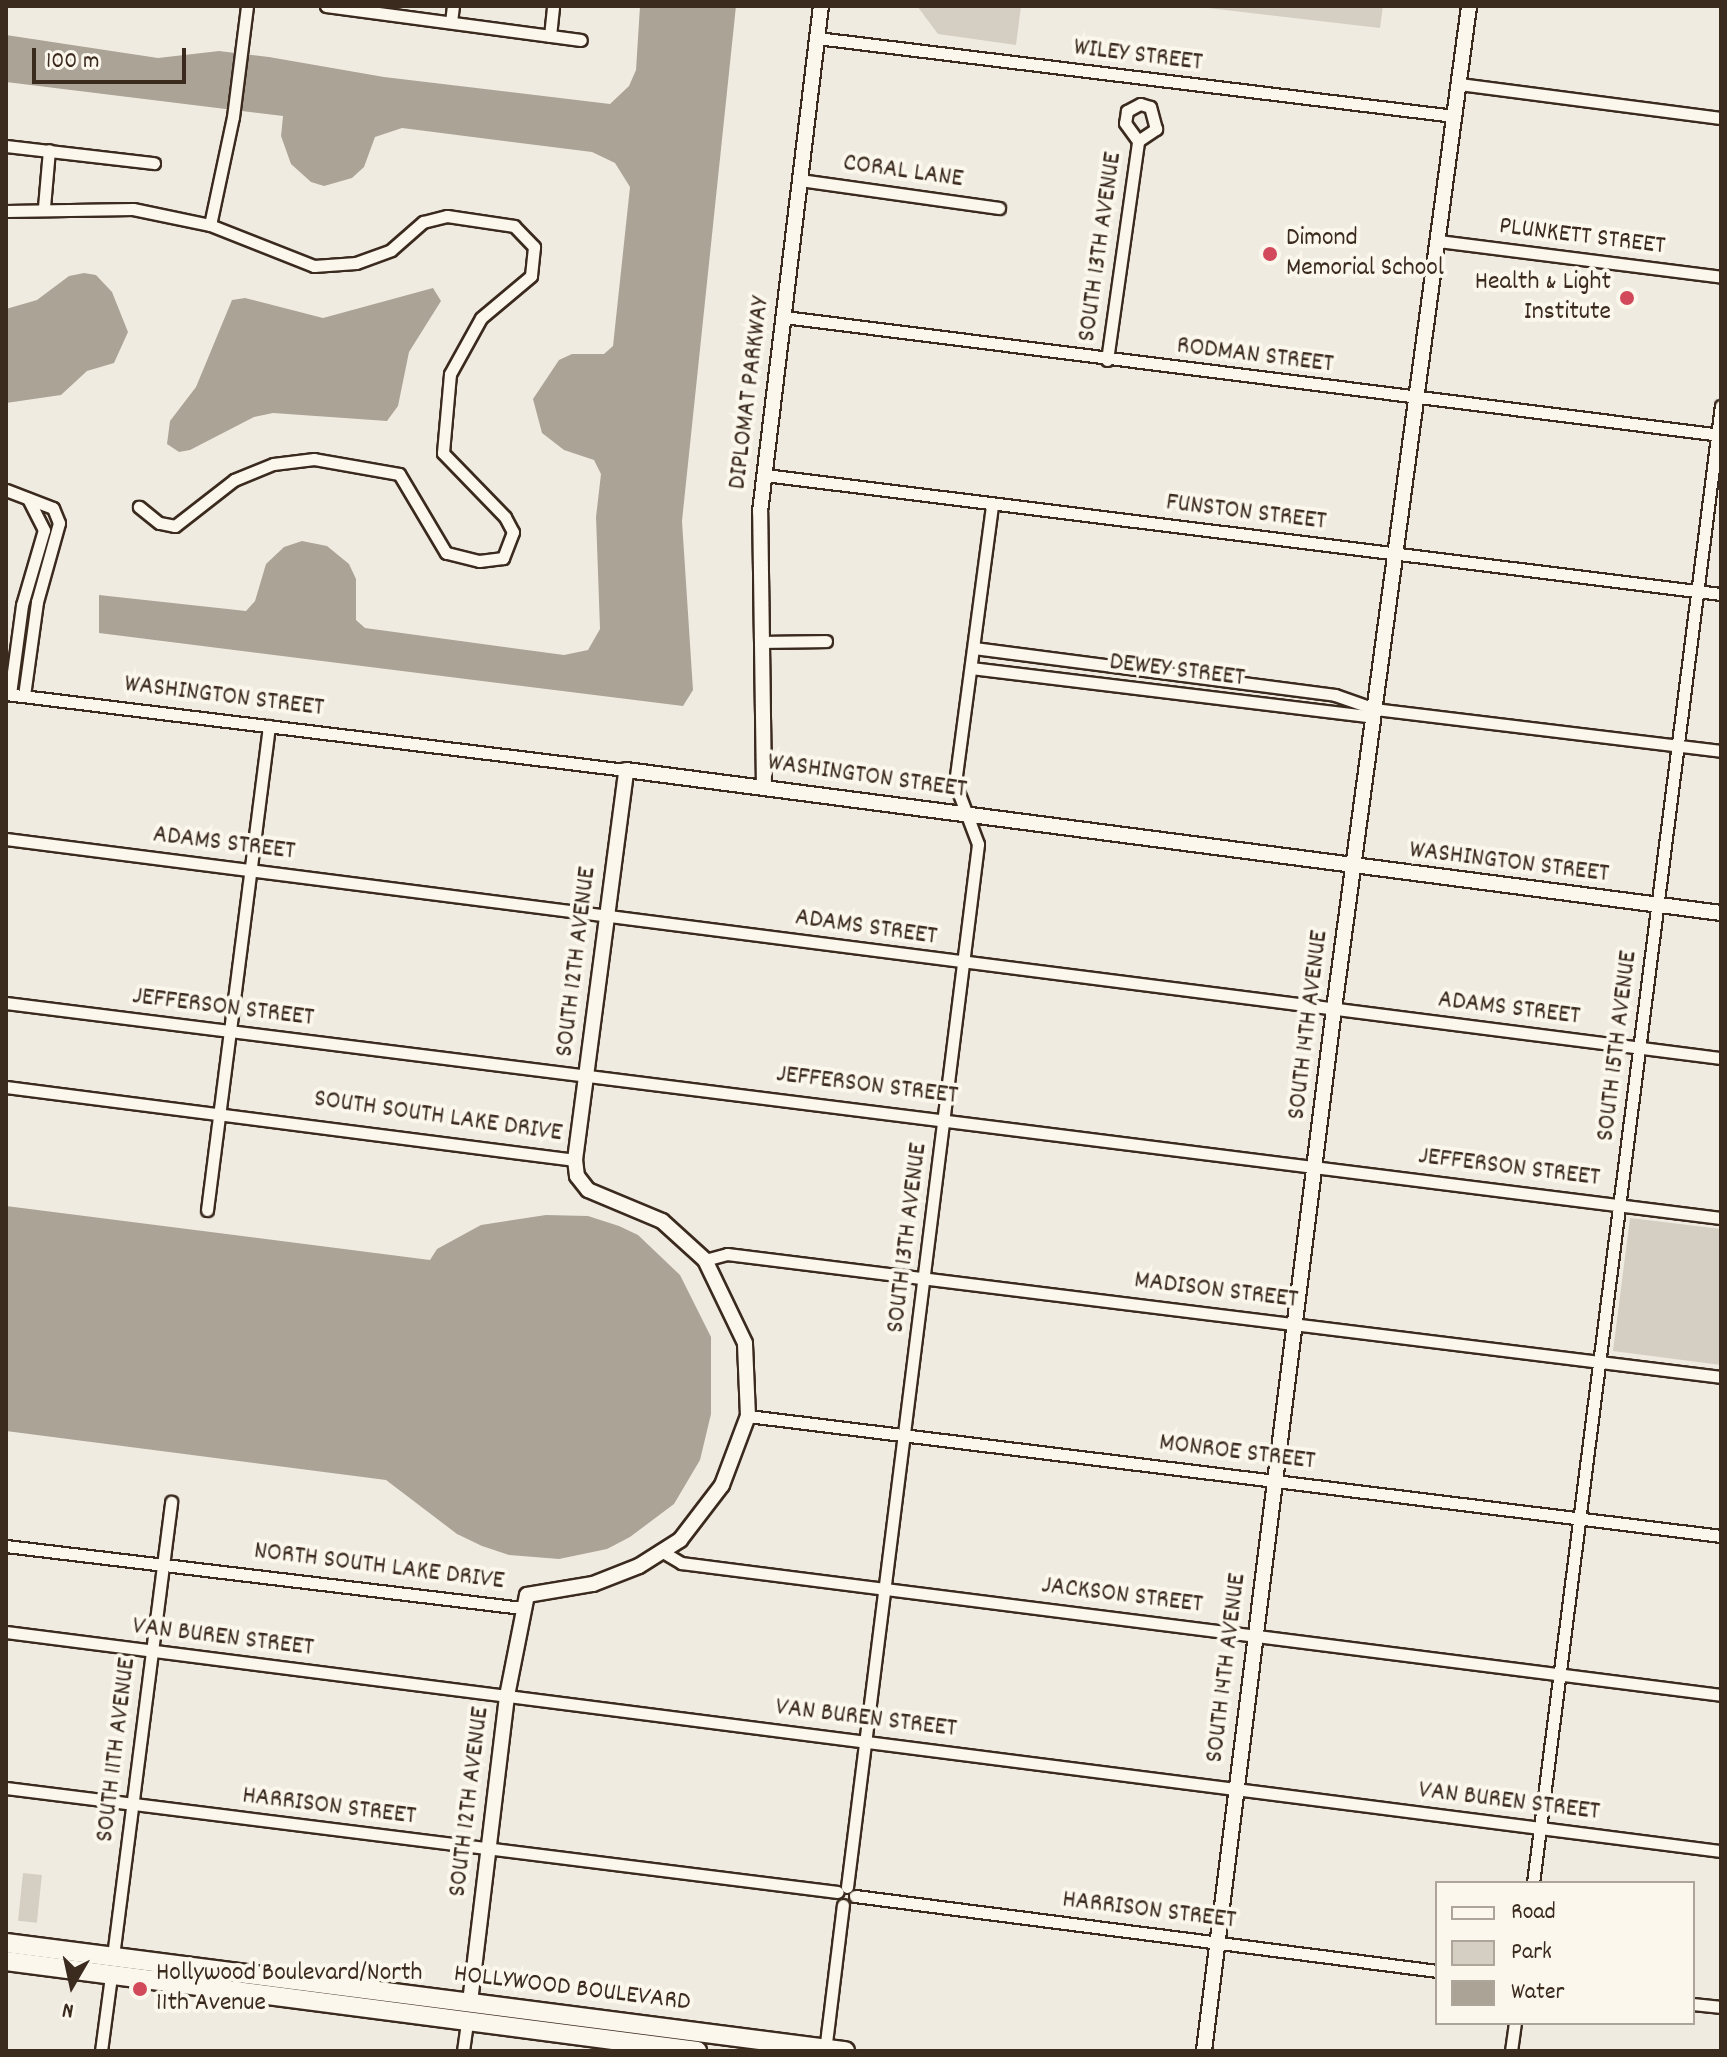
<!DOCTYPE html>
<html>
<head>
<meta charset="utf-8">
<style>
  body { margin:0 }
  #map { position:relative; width:1727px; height:2057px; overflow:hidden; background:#f0ebe0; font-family:Dekko,sans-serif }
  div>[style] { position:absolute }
  .green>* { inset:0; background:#d5cec3; transform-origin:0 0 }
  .water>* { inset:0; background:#aca397 }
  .roads { filter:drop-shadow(2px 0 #3b2a1e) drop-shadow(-2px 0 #3b2a1e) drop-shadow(0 2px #3b2a1e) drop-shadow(0 -2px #3b2a1e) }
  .minor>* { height:11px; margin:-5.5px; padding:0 5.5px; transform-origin:5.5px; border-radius:5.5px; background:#fbf7ec }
  .tertiary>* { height:14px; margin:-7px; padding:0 7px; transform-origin:7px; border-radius:7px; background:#fbf7ec }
  .primary>* { height:18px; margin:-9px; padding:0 9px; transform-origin:9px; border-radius:9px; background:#fbf7ec }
  .dots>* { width:22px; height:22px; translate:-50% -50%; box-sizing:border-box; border:4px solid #fbf7ec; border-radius:50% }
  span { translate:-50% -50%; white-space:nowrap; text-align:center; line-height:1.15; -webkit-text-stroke:8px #fbf7ec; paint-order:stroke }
  .street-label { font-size:26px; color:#3b2a1e }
  .poi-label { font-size:26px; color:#3b2a1e }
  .left { translate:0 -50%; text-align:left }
  .right { translate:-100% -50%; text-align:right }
  .frame { position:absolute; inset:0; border:8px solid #3b2a1e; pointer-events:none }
  .legend { position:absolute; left:1435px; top:1881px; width:260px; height:144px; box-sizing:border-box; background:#fbf7ec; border:2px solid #aea59a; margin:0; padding:10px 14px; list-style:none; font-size:24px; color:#3b2a1e }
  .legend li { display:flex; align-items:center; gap:16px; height:40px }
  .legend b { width:40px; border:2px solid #aea59a }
  .north { position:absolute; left:32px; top:1945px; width:80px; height:80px; -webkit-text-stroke:6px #fbf7ec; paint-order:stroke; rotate:189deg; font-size:22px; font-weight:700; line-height:32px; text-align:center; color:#3b2a1e }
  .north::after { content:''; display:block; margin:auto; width:28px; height:36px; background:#3b2a1e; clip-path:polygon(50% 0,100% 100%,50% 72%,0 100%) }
  .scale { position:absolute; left:32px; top:48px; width:154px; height:36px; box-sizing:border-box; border:4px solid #3b2a1e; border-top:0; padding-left:10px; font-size:24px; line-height:28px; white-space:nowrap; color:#3b2a1e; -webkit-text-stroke:6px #fbf7ec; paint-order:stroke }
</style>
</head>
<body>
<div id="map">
  <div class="green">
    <div style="clip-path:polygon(917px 6px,1021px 6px,1016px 45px,938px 34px)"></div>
    <div style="clip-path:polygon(1191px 6px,1383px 6px,1380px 28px)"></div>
    <div style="clip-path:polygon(1630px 1218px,1721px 1229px,1721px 1365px,1613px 1351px)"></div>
    <div style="left:23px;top:1873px;width:19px;height:48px;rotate:6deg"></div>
  </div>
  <div class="water">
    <div style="clip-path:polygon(640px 6px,736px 6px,682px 521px,693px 690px,683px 706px,99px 633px,99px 595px,246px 611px,255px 601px,266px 564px,284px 547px,302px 541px,327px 546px,349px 564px,356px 579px,356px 620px,365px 628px,564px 655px,588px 650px,600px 629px,596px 517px,601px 474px,594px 460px,564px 450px,542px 433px,533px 399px,559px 360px,572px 354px,604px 354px,613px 346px,630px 187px,615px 163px,592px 152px,402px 128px,375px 137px,364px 167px,352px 178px,324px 186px,311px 182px,291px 164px,281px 136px,283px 116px,6px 82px,6px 35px,158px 58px,219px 51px,269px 57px,384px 77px,610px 104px,629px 86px,636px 70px)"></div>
    <div style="clip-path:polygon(84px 273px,96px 275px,112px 292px,128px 332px,114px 363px,87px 371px,61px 395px,6px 403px,6px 309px,37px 300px,69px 276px)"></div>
    <div style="clip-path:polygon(433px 288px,441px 301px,409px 352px,398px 406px,387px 421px,273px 413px,254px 417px,190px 450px,179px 452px,167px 444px,170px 421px,196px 387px,232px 300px,245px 298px,323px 318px)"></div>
    <div style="clip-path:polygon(6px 1206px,430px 1260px,437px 1249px,481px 1225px,546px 1215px,588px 1216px,619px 1226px,638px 1235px,680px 1275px,711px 1337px,711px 1414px,700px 1460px,674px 1504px,630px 1537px,607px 1549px,559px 1559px,509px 1555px,482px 1546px,457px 1534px,386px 1480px,6px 1431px)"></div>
  </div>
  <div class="roads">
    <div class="minor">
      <div style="left:326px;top:6px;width:257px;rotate:7.6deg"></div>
      <div style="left:451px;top:22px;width:16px;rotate:-83deg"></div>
      <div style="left:550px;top:36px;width:30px;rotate:-84deg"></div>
      <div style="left:817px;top:38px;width:642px;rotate:6.98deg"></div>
      <div style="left:1459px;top:84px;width:264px;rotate:7.4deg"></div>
      <div style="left:6px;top:146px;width:149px;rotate:6.6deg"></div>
      <div style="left:800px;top:180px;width:201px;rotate:8deg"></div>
      <div style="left:44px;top:207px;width:57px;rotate:-85deg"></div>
      <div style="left:6px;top:211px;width:127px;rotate:-0.9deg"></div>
      <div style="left:133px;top:209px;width:79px;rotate:11.7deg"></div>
      <div style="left:210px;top:225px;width:112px;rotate:21.5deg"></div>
      <div style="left:314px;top:266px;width:42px;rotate:-4.1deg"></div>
      <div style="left:356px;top:263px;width:37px;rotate:-20deg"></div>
      <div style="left:391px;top:250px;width:43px;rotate:-41.2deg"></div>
      <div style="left:423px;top:222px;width:25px;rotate:-14deg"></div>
      <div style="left:447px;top:216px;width:68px;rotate:8.5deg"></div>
      <div style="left:514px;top:226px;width:29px;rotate:46deg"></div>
      <div style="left:534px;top:247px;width:29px;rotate:96deg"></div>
      <div style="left:531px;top:276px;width:65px;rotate:140deg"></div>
      <div style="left:481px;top:318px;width:64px;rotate:119deg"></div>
      <div style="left:450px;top:374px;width:79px;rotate:95.1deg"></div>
      <div style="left:443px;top:453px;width:89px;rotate:45.9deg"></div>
      <div style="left:505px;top:517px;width:17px;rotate:62deg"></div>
      <div style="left:513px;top:532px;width:28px;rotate:111deg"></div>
      <div style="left:503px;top:558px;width:24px;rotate:173deg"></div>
      <div style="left:479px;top:561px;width:34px;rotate:-166deg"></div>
      <div style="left:446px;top:553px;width:92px;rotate:-120.7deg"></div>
      <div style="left:399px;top:474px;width:86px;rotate:-170deg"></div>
      <div style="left:314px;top:459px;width:41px;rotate:173deg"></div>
      <div style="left:273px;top:464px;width:42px;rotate:157.7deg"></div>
      <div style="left:234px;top:480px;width:75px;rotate:142.1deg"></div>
      <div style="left:175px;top:526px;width:16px;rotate:-169deg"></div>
      <div style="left:159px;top:523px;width:26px;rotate:-141deg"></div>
      <div style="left:210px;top:225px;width:110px;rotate:-78deg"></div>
      <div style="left:233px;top:117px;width:112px;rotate:-82.8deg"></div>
      <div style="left:1438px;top:241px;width:285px;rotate:7.2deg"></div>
      <div style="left:784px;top:317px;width:944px;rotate:7.18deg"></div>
      <div style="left:1107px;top:360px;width:221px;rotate:-81.9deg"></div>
      <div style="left:1138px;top:141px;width:22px;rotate:-34deg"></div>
      <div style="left:1156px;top:129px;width:23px;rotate:-105deg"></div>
      <div style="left:1150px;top:107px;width:10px;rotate:-163deg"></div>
      <div style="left:1140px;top:104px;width:15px;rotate:152deg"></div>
      <div style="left:1127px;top:111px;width:12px;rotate:99deg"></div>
      <div style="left:1125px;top:123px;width:22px;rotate:54deg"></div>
      <div style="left:765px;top:475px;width:963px;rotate:7.1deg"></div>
      <div style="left:6px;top:490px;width:50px;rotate:21deg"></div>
      <div style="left:53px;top:508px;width:16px;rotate:68deg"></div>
      <div style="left:59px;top:523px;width:82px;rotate:105.6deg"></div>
      <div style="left:37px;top:602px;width:95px;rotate:97.9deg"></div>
      <div style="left:764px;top:642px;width:62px;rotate:-0.9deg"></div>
      <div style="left:974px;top:648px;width:364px;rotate:7.4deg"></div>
      <div style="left:1335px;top:695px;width:42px;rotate:19.3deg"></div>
      <div style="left:1375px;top:709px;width:349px;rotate:6.9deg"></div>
      <div style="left:971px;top:668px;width:399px;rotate:6.9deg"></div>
      <div style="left:1367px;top:716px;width:11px;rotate:-41deg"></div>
      <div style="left:6px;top:694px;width:625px;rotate:6.99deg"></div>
      <div style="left:10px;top:694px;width:90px;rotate:-82.3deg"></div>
      <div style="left:22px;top:605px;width:78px;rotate:-73.7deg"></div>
      <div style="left:44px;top:530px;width:35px;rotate:-117deg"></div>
      <div style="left:6px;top:839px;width:1729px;rotate:7.28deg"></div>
      <div style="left:6px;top:1003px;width:1728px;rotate:7.15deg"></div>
      <div style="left:6px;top:1087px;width:574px;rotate:7.31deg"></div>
      <div style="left:207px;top:1210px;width:488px;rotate:-82.7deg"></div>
      <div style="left:705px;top:1260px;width:23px;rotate:-15deg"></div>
      <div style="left:727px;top:1254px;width:1002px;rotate:7.05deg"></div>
      <div style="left:748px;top:1416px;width:980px;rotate:7.03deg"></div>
      <div style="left:6px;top:1546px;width:520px;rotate:6.85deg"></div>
      <div style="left:663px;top:1552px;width:21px;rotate:31deg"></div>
      <div style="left:681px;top:1563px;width:1048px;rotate:7.23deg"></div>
      <div style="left:6px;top:1632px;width:1729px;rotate:7.28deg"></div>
      <div style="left:6px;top:1788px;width:838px;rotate:7.13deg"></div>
      <div style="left:1533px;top:1883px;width:1489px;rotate:-82.75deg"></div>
      <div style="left:847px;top:1887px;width:1051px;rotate:-82.84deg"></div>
      <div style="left:978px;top:844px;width:65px;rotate:-110.7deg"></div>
      <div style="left:955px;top:783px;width:281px;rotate:-82.4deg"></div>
      <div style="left:855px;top:1896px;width:587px;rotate:7.34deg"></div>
      <div style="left:113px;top:1956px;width:458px;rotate:-82.7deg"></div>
      <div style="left:1693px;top:2004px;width:28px;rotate:6deg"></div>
      <div style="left:101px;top:2051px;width:76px;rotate:-82.4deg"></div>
      <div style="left:463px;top:2051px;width:30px;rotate:-82deg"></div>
      <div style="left:825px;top:2051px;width:147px;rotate:-83deg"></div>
      <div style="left:1511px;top:2051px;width:28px;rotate:-82deg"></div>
    </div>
    <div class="tertiary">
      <div style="left:764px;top:787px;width:275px;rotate:-90.8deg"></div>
      <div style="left:760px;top:512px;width:510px;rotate:-83.13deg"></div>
      <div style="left:470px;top:2002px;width:308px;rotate:-83.1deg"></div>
      <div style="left:507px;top:1696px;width:103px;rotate:-78.8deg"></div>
      <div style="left:527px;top:1595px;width:67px;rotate:-9.5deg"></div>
      <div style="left:593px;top:1584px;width:49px;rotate:-21.4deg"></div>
      <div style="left:639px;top:1566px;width:49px;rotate:-32.4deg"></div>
      <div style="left:680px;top:1540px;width:69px;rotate:-52.6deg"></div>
      <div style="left:722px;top:1485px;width:74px;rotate:-69.4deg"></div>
      <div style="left:748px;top:1416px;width:73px;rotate:-92.4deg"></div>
      <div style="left:745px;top:1343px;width:92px;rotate:-115.7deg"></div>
      <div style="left:705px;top:1260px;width:58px;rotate:-137.8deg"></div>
      <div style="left:662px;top:1221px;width:80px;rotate:-157.3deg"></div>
      <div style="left:588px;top:1190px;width:18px;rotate:-128deg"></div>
      <div style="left:577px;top:1176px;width:16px;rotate:-97deg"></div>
      <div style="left:575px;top:1160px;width:393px;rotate:-82.5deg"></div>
      <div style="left:626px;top:770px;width:1104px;rotate:7.44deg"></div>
      <div style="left:1204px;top:2051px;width:1050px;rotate:-82.89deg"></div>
      <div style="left:1334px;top:1009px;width:1012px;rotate:-82.33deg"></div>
    </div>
    <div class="primary">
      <div style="left:6px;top:1943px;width:846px;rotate:7.34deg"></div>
      <div style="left:6px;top:1961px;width:697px;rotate:7.42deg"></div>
    </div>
  </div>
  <div class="dots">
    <div style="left:1270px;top:254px;background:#d1495b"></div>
    <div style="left:1627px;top:298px;background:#d1495b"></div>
    <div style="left:140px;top:1989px;background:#d1495b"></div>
  </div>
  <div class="street-label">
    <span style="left:1138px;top:56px;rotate:7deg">WILEY STREET</span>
    <span style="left:903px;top:172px;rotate:8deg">CORAL LANE</span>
    <span style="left:1582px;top:237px;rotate:7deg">PLUNKETT STREET</span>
    <span style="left:1101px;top:247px;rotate:-82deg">SOUTH 13TH AVENUE</span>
    <span style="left:1255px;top:356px;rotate:7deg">RODMAN STREET</span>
    <span style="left:750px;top:393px;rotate:-83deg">DIPLOMAT PARKWAY</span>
    <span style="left:1246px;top:513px;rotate:7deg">FUNSTON STREET</span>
    <span style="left:1177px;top:671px;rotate:7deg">DEWEY STREET</span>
    <span style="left:224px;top:697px;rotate:7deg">WASHINGTON STREET</span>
    <span style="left:867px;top:777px;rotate:8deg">WASHINGTON STREET</span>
    <span style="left:224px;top:844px;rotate:7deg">ADAMS STREET</span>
    <span style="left:1509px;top:863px;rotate:7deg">WASHINGTON STREET</span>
    <span style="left:866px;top:928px;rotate:8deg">ADAMS STREET</span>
    <span style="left:577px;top:962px;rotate:-83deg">SOUTH 12TH AVENUE</span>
    <span style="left:223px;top:1008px;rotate:7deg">JEFFERSON STREET</span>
    <span style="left:1509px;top:1009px;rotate:7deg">ADAMS STREET</span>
    <span style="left:1309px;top:1025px;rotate:-83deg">SOUTH 14TH AVENUE</span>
    <span style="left:1618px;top:1046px;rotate:-83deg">SOUTH 15TH AVENUE</span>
    <span style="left:867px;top:1086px;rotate:7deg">JEFFERSON STREET</span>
    <span style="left:438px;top:1117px;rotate:8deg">SOUTH SOUTH LAKE DRIVE</span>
    <span style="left:1509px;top:1168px;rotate:7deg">JEFFERSON STREET</span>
    <span style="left:908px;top:1238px;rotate:-83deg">SOUTH 13TH AVENUE</span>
    <span style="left:1216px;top:1291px;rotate:7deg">MADISON STREET</span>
    <span style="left:1237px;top:1453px;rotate:7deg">MONROE STREET</span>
    <span style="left:379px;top:1567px;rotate:7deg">NORTH SOUTH LAKE DRIVE</span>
    <span style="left:1122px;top:1596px;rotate:7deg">JACKSON STREET</span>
    <span style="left:223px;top:1638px;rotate:7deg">VAN BUREN STREET</span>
    <span style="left:1227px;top:1668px;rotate:-83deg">SOUTH 14TH AVENUE</span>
    <span style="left:866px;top:1719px;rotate:7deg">VAN BUREN STREET</span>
    <span style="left:117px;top:1750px;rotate:-83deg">SOUTH 11TH AVENUE</span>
    <span style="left:470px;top:1802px;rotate:-83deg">SOUTH 12TH AVENUE</span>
    <span style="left:1509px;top:1802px;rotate:7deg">VAN BUREN STREET</span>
    <span style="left:329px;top:1807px;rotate:7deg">HARRISON STREET</span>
    <span style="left:1149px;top:1911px;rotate:7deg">HARRISON STREET</span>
    <span style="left:572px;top:1989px;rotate:7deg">HOLLYWOOD BOULEVARD</span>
  </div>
  <div class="poi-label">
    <span class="left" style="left:1286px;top:254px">Dimond<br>Memorial School</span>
    <span class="right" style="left:1611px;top:298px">Health &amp; Light<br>Institute</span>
    <span class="left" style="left:156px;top:1989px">Hollywood Boulevard/North<br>11th Avenue</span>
  </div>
  <div class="frame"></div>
  <ul class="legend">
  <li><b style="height:10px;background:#fbf7ec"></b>Road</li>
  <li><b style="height:22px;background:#d5cec3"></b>Park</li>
  <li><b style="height:22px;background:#aca397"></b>Water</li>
  </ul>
  <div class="north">N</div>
  <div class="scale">100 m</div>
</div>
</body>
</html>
